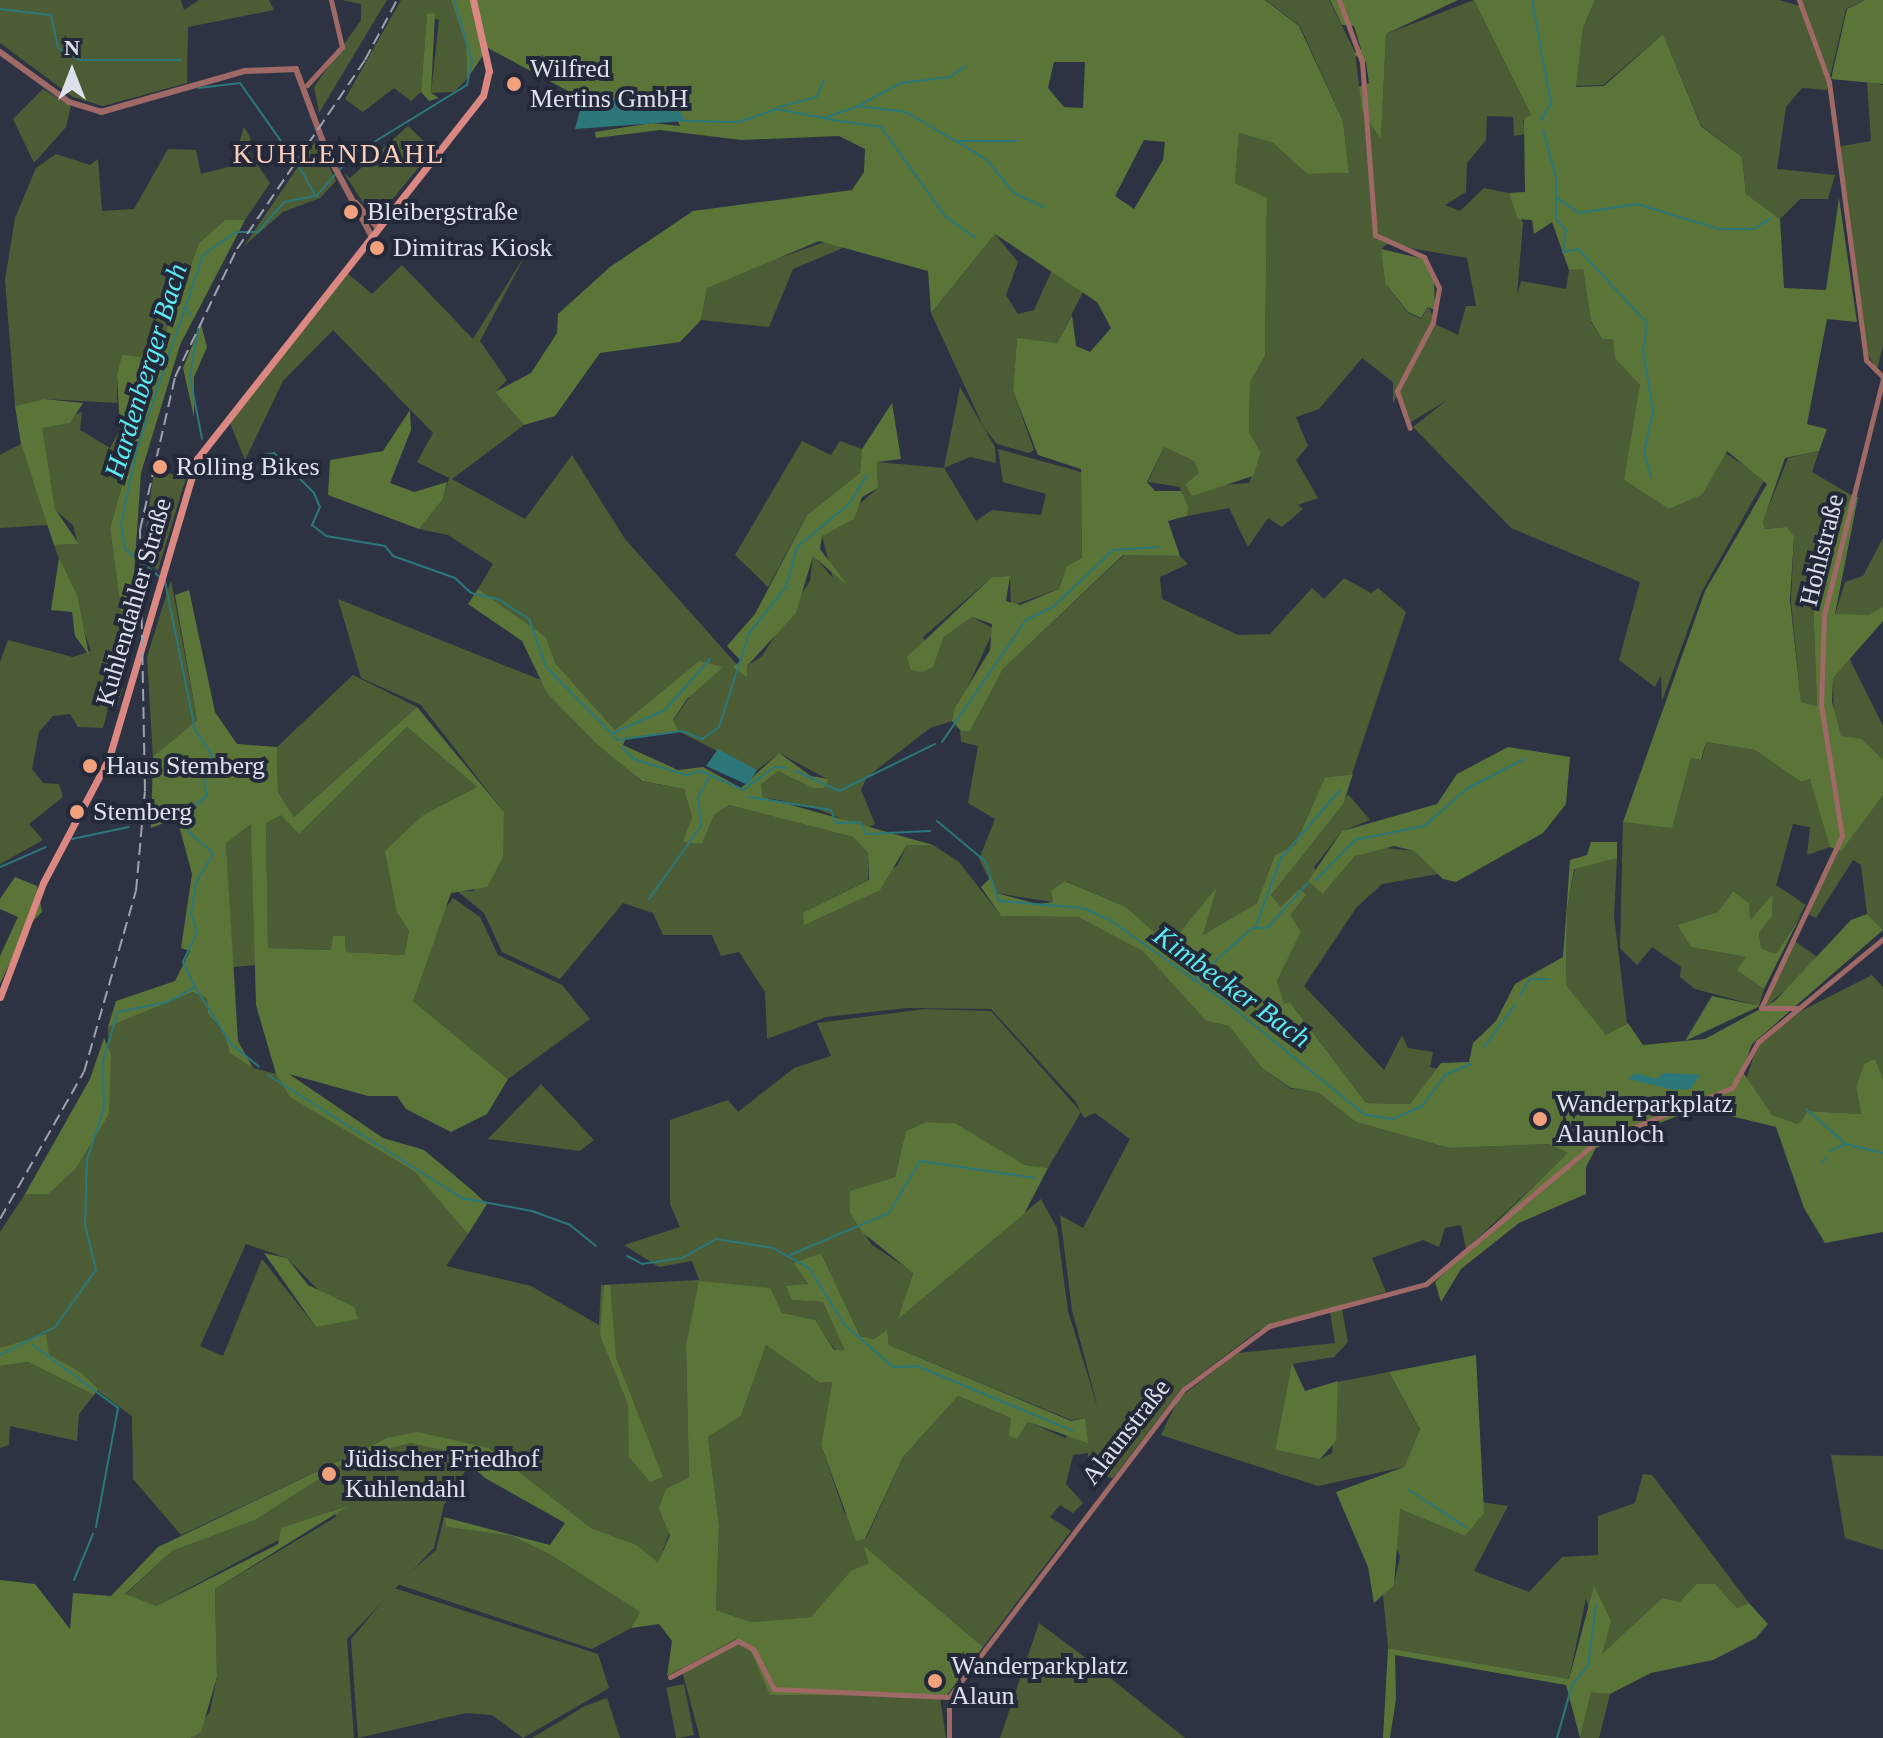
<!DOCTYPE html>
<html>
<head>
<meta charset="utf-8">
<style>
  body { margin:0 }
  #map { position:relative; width:1883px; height:1738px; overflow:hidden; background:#2e3344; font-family:"Times New Roman",serif }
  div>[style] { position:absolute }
  .green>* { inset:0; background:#4c5d35; transform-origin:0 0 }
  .forest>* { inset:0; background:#5b7539 }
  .water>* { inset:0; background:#2b777a }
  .stream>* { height:2px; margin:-1px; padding:0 1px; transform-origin:1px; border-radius:1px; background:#2b777a }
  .minor>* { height:5px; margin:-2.5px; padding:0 2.5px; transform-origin:2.5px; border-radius:2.5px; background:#9f6a66 }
  .tertiary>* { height:6px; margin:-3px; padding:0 3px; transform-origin:3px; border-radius:3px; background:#9f6a66 }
  .secondary>* { height:7px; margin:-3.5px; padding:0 3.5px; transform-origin:3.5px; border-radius:3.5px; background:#db8882 }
  .rail>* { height:2px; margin-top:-1px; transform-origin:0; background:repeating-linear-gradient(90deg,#9ca1ae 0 12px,transparent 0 18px) }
  .dots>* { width:22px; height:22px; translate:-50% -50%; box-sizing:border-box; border:4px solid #24293a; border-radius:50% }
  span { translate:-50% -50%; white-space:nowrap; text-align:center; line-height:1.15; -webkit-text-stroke:8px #24293a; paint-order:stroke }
  .poi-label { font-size:26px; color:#dde1ec }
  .left { translate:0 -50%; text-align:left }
  .street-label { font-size:26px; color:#dde1ec }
  .neighbourhood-label { font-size:28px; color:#fcceb9; letter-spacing:2px }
  .water-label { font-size:28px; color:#5beaf1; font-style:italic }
  .north { position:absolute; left:32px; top:32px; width:80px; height:80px; -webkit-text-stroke:6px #24293a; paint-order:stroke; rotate:0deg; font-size:22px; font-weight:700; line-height:32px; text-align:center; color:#dde1ec }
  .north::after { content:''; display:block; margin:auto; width:28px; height:36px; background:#dde1ec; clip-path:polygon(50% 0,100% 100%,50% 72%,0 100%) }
</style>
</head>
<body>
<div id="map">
  <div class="green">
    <div style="clip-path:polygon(0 0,181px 0,184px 10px,199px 0,269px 0,274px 10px,188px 27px,187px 83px,103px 106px,73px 97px,0 43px)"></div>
    <div style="clip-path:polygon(342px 0,387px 0,319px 113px,314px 87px,361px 20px,361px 4px)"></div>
    <div style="clip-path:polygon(401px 0,451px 0,466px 46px,467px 79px,454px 92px,431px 93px,439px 20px,427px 15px,421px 92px,411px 101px,394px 88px,363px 112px,345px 99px)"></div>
    <div style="clip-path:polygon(1266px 0,1329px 0,1355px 52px,1362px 111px,1381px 138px,1386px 34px,1474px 0,1531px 115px,1523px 120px,1525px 134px,1514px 136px,1513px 117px,1487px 116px,1486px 140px,1467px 163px,1466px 192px,1445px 205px,1460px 211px,1484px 188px,1509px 193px,1523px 223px,1517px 296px,1521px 281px,1566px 289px,1569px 270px,1583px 268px,1591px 322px,1602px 339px,1613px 339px,1615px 358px,1632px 370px,1642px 390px,1624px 480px,1669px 509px,1702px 495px,1722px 451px,1765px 479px,1702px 591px,1662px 701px,1661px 675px,1655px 687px,1619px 660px,1640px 582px,1511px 528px,1413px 427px,1447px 400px,1411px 422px,1399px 392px,1435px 324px,1458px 335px,1466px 306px,1476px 306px,1467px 258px,1387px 244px,1381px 249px,1385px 283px,1408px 313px,1421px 319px,1429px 307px,1433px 317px,1393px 404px,1393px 382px,1362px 358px,1319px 409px,1296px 417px,1308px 446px,1296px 460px,1318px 498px,1298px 505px,1303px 509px,1282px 527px,1268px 518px,1248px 547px,1229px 508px,1187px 516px,1180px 487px,1148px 482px,1164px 447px,1194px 461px,1199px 473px,1185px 484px,1193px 496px,1209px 486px,1249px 483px,1261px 454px,1249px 432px,1250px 382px,1265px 356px,1267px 199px,1235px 183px,1239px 133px,1273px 143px,1307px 174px,1349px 173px,1343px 121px,1300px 26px)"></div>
    <div style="clip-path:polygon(1595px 0,1779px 0,1803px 7px,1801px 0,1864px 0,1846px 9px,1827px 90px,1802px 88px,1786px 107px,1777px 169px,1835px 175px,1828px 199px,1800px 199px,1780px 219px,1746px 194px,1742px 157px,1701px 125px,1663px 34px,1603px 85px,1576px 86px,1583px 28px)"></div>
    <div style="clip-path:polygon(1867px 82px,1883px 85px,1883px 345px,1877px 370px,1866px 351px,1837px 147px,1871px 141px)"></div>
    <div style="clip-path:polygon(43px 89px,71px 106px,66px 127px,34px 163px,13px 119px)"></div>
    <div style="clip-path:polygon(408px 126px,433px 150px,378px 217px,371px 215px,344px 173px,350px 178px)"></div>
    <div style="clip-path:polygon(244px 127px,251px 139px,246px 148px,270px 183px,245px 220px,225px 220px,199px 243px,156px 360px,117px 376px,117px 403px,44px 399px,15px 406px,5px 280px,15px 218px,36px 168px,56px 154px,90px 165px,98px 159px,102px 211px,134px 209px,168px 149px,196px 150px,201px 174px,232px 166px)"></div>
    <div style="clip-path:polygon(317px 139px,336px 181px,320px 198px,283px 212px,244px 246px)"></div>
    <div style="clip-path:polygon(995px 234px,1018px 262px,1006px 295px,1018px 314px,1034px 310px,1053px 268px,1083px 292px,1057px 343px,1017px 339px,1013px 391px,1034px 450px,1029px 453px,997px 444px,984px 428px,931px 313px)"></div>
    <div style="clip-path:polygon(831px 240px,843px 248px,793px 269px,769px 327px,701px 320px,707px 288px,723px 277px)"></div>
    <div style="clip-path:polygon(527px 252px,480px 341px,507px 380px,495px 392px,524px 425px,452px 479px,525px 519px,572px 455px,625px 539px,747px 676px,747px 666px,762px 656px,810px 581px,813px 555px,833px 578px,822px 536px,878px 488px,877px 462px,944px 468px,960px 387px,995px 447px,996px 463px,970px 457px,944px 468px,976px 521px,992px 510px,1041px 515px,1046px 494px,1003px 482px,998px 449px,1081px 472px,1082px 558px,1067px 566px,1059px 589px,1011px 606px,1010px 576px,992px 577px,923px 637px,933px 666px,944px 637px,972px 617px,994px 629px,952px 721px,930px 728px,867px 777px,861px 790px,875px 824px,865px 829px,813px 807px,763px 797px,761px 785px,778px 771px,813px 788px,829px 780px,779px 753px,756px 771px,678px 731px,673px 721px,694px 691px,698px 662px,615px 730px,555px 663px,546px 637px,478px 589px,493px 564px,448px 535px,419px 529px,443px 499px,449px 478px,417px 462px,433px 433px,333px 330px,283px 381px,245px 460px,228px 418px,346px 272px,372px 294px,402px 265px,473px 339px)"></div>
    <div style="clip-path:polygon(82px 412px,80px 430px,110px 448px,120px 430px,134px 443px,110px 528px,128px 663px,114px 682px,123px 688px,117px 706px,110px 702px,103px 728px,78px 727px,70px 714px,53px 716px,39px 732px,32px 769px,43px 783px,59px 784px,63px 797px,29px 824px,43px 840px,0 864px,0 662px,8px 640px,73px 657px,91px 651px,54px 545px,78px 544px,73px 525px,55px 510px,41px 427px)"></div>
    <div style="clip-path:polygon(802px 441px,831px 455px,840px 441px,862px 449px,860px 473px,807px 515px,768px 587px,735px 555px)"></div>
    <div style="clip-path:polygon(21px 444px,48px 525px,0 528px,0 455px)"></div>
    <div style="clip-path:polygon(1819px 451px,1812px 472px,1851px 495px,1813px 599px,1817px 706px,1801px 702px,1791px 601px,1794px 536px,1785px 527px,1765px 529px,1763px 521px,1788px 458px)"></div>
    <div style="clip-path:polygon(154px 469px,186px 478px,158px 570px,142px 563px)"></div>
    <div style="clip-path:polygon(1883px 538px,1883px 607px,1869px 616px,1835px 615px,1845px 582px,1863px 576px)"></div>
    <div style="clip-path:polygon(1124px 555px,1180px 556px,1188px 564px,1160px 577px,1162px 599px,1238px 635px,1270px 634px,1312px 588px,1324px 599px,1344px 578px,1371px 593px,1378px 588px,1406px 612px,1352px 774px,1325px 779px,1295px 845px,1275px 855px,1257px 903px,1203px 935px,1215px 893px,1168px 947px,1126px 907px,1066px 881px,1052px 891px,1053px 902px,996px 893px,979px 859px,995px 819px,968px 803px,978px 746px,961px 742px,960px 731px,970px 731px,1003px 669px)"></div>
    <div style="clip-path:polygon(171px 580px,197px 720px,153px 758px,147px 657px)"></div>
    <div style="clip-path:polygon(evenodd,338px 599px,541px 680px,641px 781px,684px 789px,692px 817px,684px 841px,702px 844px,714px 815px,729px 805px,853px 837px,868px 853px,868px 880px,803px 913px,897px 866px,907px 845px,933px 845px,959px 862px,1001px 916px,1078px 917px,1143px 950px,1206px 1021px,1229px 1026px,1262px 1068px,1291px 1089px,1319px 1091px,1356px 1122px,1449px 1148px,1549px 1144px,1569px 1153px,1466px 1249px,1461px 1225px,1445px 1228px,1439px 1247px,1423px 1240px,1372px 1258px,1386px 1292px,1259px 1330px,1182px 1388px,1113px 1478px,1089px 1473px,1088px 1453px,1073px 1455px,1066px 1484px,1083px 1503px,1073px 1513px,1060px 1505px,1050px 1517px,1071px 1531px,983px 1647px,863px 1545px,870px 1563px,811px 1617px,751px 1622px,716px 1610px,719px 1525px,708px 1437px,741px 1416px,766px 1345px,820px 1383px,832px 1382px,821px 1445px,844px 1512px,866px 1539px,903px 1457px,958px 1396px,1011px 1418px,1017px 1439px,1028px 1422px,1065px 1438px,1085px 1418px,1071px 1420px,889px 1345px,887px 1331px,874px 1339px,860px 1336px,821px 1253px,795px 1263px,808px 1285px,787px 1287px,792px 1300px,823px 1302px,846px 1350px,835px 1350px,815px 1321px,782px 1313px,769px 1288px,686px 1346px,689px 1478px,658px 1564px,637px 1545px,591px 1528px,489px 1448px,387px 1438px,181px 1535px,133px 1479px,132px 1416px,48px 1355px,0 1348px,0 1232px,25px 1194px,48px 1194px,109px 1114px,108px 1027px,191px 992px,207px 997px,208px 1014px,253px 1068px,276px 1074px,291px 1097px,415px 1172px,446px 1203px,468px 1234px,446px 1266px,531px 1286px,599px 1325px,601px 1285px,699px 1280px,692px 1261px,659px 1267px,624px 1245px,680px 1227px,670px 1204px,670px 1120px,728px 1100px,738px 1112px,794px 1068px,831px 1056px,817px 1023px,925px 1009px,991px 1011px,1081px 1112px,1048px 1168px,1025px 1165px,955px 1123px,926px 1122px,906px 1131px,895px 1177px,851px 1191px,850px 1213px,872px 1245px,913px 1272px,899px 1318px,1041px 1199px,1057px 1228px,1068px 1311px,1099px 1412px,1072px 1310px,1060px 1215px,1083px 1228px,1130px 1139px,1095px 1113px,1084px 1118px,1076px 1102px,991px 1009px,906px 1008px,826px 1017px,767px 1039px,765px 992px,739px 952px,721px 956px,712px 935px,663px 935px,653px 913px,623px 903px,560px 979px,502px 952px,484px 913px,456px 890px,473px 891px,502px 857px,504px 812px,421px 705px,361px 678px,338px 599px,246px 1244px,287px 1258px,328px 1300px,354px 1307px,316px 1327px,262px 1259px,223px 1356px,200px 1346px,246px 1244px)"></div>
    <div style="clip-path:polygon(1848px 656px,1883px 726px,1883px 760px,1841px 736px,1834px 724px,1833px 678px)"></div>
    <div style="clip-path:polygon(353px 675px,417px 707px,294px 817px,278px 792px,277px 747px)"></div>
    <div style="clip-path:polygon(407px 727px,477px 787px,423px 815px,397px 913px,409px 931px,404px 955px,346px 952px,345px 937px,331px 950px,268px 948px,266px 823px,281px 814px,299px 834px)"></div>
    <div style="clip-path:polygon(1706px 742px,1755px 750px,1801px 782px,1810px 779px,1823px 811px,1830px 847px,1807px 855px,1810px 827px,1793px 824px,1776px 885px,1806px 905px,1776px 954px,1761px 948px,1759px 932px,1772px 916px,1773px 894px,1749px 921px,1749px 903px,1733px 891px,1718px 912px,1677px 925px,1691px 947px,1747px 957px,1738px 970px,1764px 989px,1759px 1006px,1695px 989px,1680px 977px,1681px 967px,1652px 947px,1637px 965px,1620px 948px,1623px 822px,1672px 827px,1691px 758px,1702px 760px)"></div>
    <div style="clip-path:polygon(1348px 794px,1370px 820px,1342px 831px,1314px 867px,1324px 893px,1355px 856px,1377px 847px,1414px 851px,1438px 874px,1382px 884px,1356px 908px,1304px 986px,1384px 1070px,1402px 1035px,1408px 1048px,1433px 1052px,1430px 1067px,1437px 1069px,1410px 1104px,1366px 1103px,1291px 1003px,1284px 1005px,1277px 981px,1301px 932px,1271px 895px)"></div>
    <div style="clip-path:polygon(1883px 795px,1883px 930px,1867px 914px,1861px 865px,1853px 860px,1816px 918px,1805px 913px,1837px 850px)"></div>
    <div style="clip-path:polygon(252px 823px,256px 965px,233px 967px,226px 842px)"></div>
    <div style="clip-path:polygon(1617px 858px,1614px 916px,1627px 1023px,1606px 1036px,1566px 985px,1567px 910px,1575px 868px)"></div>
    <div style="clip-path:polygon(453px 898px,480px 917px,498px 955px,562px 985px,590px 1019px,508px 1079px,413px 1001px,437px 920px)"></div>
    <div style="clip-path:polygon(1793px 940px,1820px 959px,1766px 1007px,1763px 1003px)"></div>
    <div style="clip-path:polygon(1872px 975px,1883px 987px,1883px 1080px,1864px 1064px,1856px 1087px,1861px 1114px,1808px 1111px,1798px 1124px,1772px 1115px,1746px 1080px,1757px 1046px,1801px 1011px)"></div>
    <div style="clip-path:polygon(541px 1084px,594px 1140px,580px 1151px,488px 1139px)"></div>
    <div style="clip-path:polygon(1342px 1309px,1348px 1342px,1334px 1357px,1292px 1364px,1275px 1450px,1320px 1459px,1332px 1453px,1338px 1382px,1389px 1372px,1420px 1431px,1404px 1467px,1318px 1486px,1161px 1435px,1179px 1398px,1238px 1353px,1335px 1343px,1330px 1312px)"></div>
    <div style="clip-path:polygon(28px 1362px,94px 1395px,79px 1414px,77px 1441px,10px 1426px,9px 1445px,0 1448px,0 1366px)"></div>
    <div style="clip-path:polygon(411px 1443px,474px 1457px,444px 1505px,434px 1548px,347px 1639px,354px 1738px,192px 1738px,210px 1711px,217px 1677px,215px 1589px,336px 1517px,334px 1510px,156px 1606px,125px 1595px,172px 1551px,255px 1520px,349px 1459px)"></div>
    <div style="clip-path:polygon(1831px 1455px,1883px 1456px,1883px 1550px,1845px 1538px)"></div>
    <div style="clip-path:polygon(1643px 1474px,1652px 1475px,1749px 1603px,1737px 1608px,1715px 1584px,1680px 1602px,1662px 1598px,1601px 1655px,1586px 1598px,1569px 1679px,1388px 1648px,1383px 1595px,1394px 1584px,1400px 1557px,1392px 1534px,1400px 1509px,1465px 1536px,1481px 1502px,1508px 1506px,1474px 1571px,1529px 1592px,1562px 1557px,1598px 1555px,1598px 1516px,1635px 1503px)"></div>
    <div style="clip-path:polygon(444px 1517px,448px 1527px,512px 1536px,551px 1555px,640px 1612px,631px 1628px,592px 1649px,397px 1584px,436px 1550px)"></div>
    <div style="clip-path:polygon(394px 1588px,598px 1654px,609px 1688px,523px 1738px,492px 1715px,466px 1713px,358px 1738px,351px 1639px)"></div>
    <div style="clip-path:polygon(1039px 1623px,1078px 1652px,1185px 1738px,1000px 1738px)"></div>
    <div style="clip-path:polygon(735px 1639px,940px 1697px,946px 1738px,700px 1738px,681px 1667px)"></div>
    <div style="left:684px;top:1684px;width:52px;height:18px;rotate:79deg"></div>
    <div style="clip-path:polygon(1591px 1691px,1610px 1694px,1599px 1738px,1580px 1738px)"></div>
    <div style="clip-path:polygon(607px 1698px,620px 1738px,532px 1738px,585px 1706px)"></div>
  </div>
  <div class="forest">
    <div style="clip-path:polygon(evenodd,451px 0,1265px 0,1299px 26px,1343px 121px,1349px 173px,1307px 174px,1273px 143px,1239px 133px,1235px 183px,1267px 198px,1265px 356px,1250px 382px,1249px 432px,1261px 453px,1253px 476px,1192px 496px,1185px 484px,1199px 473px,1194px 461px,1164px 447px,1147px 482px,1155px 491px,1181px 491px,1188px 507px,1187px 516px,1168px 521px,1180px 556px,1123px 555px,1003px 669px,970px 731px,961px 731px,952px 721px,955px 708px,990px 650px,992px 624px,972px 617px,944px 637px,933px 667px,922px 672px,911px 670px,907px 657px,992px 577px,1010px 576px,1006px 601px,1020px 605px,1059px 589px,1067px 566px,1082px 558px,1081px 469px,1038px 455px,1013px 391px,1017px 338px,1057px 343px,1072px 315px,1076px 346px,1090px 352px,1111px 328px,1097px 302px,995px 234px,931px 313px,928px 271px,819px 241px,707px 288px,701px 320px,680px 342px,600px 353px,555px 416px,524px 425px,495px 392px,531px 373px,557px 333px,558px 314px,610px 267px,693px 211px,852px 190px,864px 172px,865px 149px,839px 136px,741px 140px,660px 130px,596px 138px,595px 132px,652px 123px,680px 126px,673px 110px,647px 102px,583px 99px,488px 48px,467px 79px,466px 46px,451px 0,1054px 62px,1085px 62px,1083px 108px,1064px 107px,1048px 88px,1054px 62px,451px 0,1144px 140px,1165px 142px,1163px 160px,1134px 209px,1115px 196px,1144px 140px)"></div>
    <div style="clip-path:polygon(1330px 0,1458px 0,1386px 34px,1381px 139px,1362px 111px,1359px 87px,1369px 83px,1366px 62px,1353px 54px,1361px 49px,1354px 26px,1342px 25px)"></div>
    <div style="clip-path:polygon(1474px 0,1595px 0,1583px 28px,1576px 87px,1604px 86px,1663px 34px,1701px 126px,1742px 157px,1746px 194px,1780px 219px,1784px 288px,1826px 290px,1839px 198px,1857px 322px,1827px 319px,1807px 424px,1827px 429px,1819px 451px,1785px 458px,1763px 522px,1765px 529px,1786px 527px,1794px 536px,1790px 600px,1801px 702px,1817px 706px,1813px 598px,1851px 495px,1858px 497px,1835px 614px,1869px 615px,1883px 607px,1883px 621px,1833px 678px,1832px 702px,1841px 736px,1861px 739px,1883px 760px,1883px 795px,1841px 851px,1830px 847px,1810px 779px,1801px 782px,1755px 750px,1706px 742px,1701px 760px,1691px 758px,1672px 828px,1623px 822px,1705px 591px,1767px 484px,1727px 451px,1702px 495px,1669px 509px,1624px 480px,1640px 385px,1615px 358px,1613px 339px,1602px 339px,1591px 321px,1583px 269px,1569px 270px,1552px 222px,1534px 234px,1532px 220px,1518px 219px,1509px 193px,1525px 192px,1524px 119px,1531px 115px)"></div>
    <div style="clip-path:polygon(1865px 0,1883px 0,1883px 84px,1831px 79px,1847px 9px)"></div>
    <div style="clip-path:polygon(435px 13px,431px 93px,439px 98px,429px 101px,421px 92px,427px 14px)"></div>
    <div style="clip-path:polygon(225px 220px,245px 220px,180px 345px,141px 473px,128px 663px,110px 528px,134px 443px,120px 430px,117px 376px,122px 355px,156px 359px,199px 243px)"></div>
    <div style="clip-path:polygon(1381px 249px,1424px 259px,1434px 276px,1435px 310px,1428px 307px,1421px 318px,1408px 312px,1385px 283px)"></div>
    <div style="clip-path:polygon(201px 324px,207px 347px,194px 377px,194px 417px,183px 368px)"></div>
    <div style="clip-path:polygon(44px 399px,83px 403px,70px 423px,42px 428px,55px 509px,79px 544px,54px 545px,21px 444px,15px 406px)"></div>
    <div style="clip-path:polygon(892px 403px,901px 459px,877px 462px,878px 488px,862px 497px,854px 519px,822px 536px,820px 549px,848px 586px,813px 556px,796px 613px,747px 666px,747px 677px,733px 667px,741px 661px,727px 646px,755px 614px,807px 515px,860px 473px,862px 449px)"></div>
    <div style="clip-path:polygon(410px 410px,411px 430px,390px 483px,414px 492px,447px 482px,443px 499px,419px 529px,328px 495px,330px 460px,383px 451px)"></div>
    <div style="clip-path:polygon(59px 558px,77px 595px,89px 655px,75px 636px,72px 612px,51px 610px)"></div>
    <div style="clip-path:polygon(478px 589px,546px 637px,555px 663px,615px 730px,699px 661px,723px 667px,687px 699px,673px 720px,678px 731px,626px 738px,623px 745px,678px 770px,703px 767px,741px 788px,779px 753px,811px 776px,829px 779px,824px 788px,813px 788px,778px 771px,761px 785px,763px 797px,933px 845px,907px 845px,880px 890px,804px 925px,803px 913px,869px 880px,868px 853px,853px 837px,729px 805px,714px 815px,702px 844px,683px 842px,692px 817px,684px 789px,642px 781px,598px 745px,547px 693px,522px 641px,468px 604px)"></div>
    <div style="clip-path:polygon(evenodd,189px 590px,215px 712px,237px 744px,277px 747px,278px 792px,294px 817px,417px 707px,504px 812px,503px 857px,487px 887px,451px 893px,413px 1001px,508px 1079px,487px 1114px,451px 1132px,406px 1109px,397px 1096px,368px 1096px,289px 1074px,383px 1138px,424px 1150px,473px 1191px,487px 1204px,468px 1234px,415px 1172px,290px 1097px,276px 1074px,256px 1005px,251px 824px,226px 843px,238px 1041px,253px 1068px,230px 1053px,225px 1033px,208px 1014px,207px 998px,192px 992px,108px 1027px,116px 1001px,175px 981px,190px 951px,181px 948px,192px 874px,177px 818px,151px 828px,153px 757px,197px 720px,175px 595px,189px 590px,407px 727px,477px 787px,423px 815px,385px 851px,397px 913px,409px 931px,404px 955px,346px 952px,345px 936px,333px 936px,331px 950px,268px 948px,266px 823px,281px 815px,299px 834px,407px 727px)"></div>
    <div style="clip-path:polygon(1508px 747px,1570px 757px,1566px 804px,1543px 833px,1456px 882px,1443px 879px,1414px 851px,1394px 846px,1355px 856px,1323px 894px,1308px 881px,1342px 831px,1437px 804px,1457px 774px)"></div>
    <div style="clip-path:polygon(1353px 774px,1343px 804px,1271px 895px,1281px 907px,1299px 889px,1306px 895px,1290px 915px,1301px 932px,1277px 981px,1284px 1004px,1290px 1002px,1366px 1103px,1410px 1104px,1441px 1063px,1469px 1062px,1473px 1043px,1496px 1021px,1515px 984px,1563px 957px,1570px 860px,1587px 855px,1591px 842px,1617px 842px,1617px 858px,1574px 869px,1567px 910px,1566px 985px,1606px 1035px,1628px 1023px,1643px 1045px,1705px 1039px,1775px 1001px,1851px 920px,1867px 914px,1883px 930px,1752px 1044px,1742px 1071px,1772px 1115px,1798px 1124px,1808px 1111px,1861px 1114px,1856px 1087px,1864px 1064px,1875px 1059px,1883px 1080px,1883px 1232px,1825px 1243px,1804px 1208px,1776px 1127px,1698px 1108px,1596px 1148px,1586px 1167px,1586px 1194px,1519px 1223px,1461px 1269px,1441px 1302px,1435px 1282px,1568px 1153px,1549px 1144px,1449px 1148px,1356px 1122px,1318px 1092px,1291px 1088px,1262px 1068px,1229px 1026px,1206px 1021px,1143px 951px,1078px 917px,1001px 916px,981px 887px,991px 877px,996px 893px,1038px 904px,1053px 902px,1051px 891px,1065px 881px,1126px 907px,1169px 946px,1217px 887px,1203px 935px,1257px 903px,1275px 855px,1295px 845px,1325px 778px)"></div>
    <div style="clip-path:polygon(15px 877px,37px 886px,42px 912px,26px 928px,0 984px,0 956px,18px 917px,0 909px,0 899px)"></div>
    <div style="clip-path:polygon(1733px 891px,1749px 903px,1750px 920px,1773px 894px,1772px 916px,1759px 933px,1761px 948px,1776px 954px,1802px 913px,1764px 989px,1737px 970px,1746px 957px,1691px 947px,1677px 925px,1718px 912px)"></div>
    <div style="clip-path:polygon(1712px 996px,1760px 1006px,1685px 1041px)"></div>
    <div style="clip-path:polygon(104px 1038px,111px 1054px,109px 1114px,76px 1168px,48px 1194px,25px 1194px,90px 1079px)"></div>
    <div style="clip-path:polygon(926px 1122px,955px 1123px,1025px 1165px,1048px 1168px,1024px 1214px,898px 1319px,913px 1273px,862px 1232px,850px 1213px,850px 1191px,895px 1177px,906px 1131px)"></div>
    <div style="clip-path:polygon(264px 1253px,287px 1258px,308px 1285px,354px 1307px,358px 1319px,316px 1327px)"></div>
    <div style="clip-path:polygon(821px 1253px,860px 1336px,874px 1339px,887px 1330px,889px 1345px,1071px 1421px,1085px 1418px,1088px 1443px,1028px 1422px,1017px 1439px,1009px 1436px,1011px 1418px,958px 1396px,903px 1457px,865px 1539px,856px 1541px,821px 1445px,832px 1382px,820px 1383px,766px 1345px,741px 1416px,708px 1437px,719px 1525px,716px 1610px,751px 1622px,811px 1617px,851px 1571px,869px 1563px,863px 1545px,983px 1647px,947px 1695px,770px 1695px,750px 1649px,735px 1639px,667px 1676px,672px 1641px,659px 1624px,631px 1628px,640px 1612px,551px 1555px,512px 1536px,447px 1527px,444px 1517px,550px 1545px,565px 1523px,485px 1478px,471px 1465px,473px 1457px,411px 1443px,350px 1459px,255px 1520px,172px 1551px,125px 1594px,156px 1606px,278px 1544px,281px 1528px,348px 1506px,215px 1589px,217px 1677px,201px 1732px,191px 1738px,0 1738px,0 1580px,35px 1584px,70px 1629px,73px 1593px,111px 1596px,158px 1547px,387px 1438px,417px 1432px,489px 1448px,591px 1528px,637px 1545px,658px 1563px,670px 1535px,659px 1508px,666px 1489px,689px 1478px,686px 1346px,699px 1281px,770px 1288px,782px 1313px,815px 1320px,834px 1350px,845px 1350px,823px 1302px,792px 1300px,786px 1286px,808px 1284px,794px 1263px)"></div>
    <div style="clip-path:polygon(604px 1285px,610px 1285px,616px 1358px,663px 1477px,650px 1482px,629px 1457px,628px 1404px,600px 1335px)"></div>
    <div style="clip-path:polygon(46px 1334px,49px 1355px,80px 1372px,98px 1389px,94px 1395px,28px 1362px,0 1366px,0 1348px)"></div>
    <div style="clip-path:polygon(1476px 1355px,1484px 1513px,1465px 1536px,1400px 1509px,1394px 1585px,1374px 1603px,1368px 1567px,1336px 1492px,1404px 1467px,1420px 1430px,1389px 1372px)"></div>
    <div style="clip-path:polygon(1292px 1363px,1305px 1391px,1338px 1381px,1336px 1441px,1320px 1459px,1275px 1450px)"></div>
    <div style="clip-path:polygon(1697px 1584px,1715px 1584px,1737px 1608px,1749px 1603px,1768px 1624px,1756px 1638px,1713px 1660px,1651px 1673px,1610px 1694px,1591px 1692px,1580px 1738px,1566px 1685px,1395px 1655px,1396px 1699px,1390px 1738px,1383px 1738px,1388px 1648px,1569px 1679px,1594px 1586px,1611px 1621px,1602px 1654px,1662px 1598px,1680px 1602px)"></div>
  </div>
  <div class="water">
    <div style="clip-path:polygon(601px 97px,681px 112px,685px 121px,575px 129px,583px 99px)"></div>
    <div style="clip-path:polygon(718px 749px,757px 770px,748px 785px,706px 766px)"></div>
    <div style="clip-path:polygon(1636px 1073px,1656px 1079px,1664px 1073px,1700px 1075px,1690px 1089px,1674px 1090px,1628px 1079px)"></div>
  </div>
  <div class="stream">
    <div style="left:1532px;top:0;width:106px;rotate:79.6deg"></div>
    <div style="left:1551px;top:104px;width:19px;rotate:122deg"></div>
    <div style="left:0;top:9px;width:51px;rotate:6.7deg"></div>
    <div style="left:51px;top:15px;width:34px;rotate:78deg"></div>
    <div style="left:58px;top:48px;width:24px;rotate:30deg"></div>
    <div style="left:79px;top:60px;width:102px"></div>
    <div style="left:199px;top:88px;width:41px;rotate:-7deg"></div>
    <div style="left:240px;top:83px;width:87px;rotate:54.8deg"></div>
    <div style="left:858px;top:106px;width:49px;rotate:-28.1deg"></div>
    <div style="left:901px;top:83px;width:49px;rotate:-7deg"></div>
    <div style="left:950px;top:77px;width:19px;rotate:-35deg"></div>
    <div style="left:779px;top:107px;width:39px;rotate:-15deg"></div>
    <div style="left:817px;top:97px;width:18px;rotate:-68deg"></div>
    <div style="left:826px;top:119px;width:56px;rotate:8.3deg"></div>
    <div style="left:881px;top:127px;width:110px;rotate:54.3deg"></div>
    <div style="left:945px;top:216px;width:37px;rotate:36deg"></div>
    <div style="left:684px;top:121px;width:55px;rotate:1deg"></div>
    <div style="left:739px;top:122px;width:39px;rotate:-19deg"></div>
    <div style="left:776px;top:109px;width:49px;rotate:10.6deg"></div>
    <div style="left:824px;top:118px;width:36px;rotate:-19deg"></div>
    <div style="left:858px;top:106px;width:48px;rotate:7.1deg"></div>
    <div style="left:906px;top:112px;width:93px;rotate:30.4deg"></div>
    <div style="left:986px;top:159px;width:44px;rotate:50.5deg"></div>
    <div style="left:1014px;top:193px;width:33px;rotate:25deg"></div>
    <div style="left:1543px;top:130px;width:50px;rotate:74.8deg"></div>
    <div style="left:1556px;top:178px;width:41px;rotate:90deg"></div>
    <div style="left:1556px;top:219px;width:15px;rotate:48deg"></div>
    <div style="left:1566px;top:230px;width:22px;rotate:98deg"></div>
    <div style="left:1563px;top:252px;width:15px;rotate:-11deg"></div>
    <div style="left:1578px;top:249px;width:101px;rotate:47deg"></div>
    <div style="left:1647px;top:323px;width:27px;rotate:98deg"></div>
    <div style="left:1643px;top:350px;width:63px;rotate:80.8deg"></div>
    <div style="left:1653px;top:412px;width:41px;rotate:102.7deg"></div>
    <div style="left:1644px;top:452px;width:26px;rotate:74deg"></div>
    <div style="left:958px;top:141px;width:58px"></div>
    <div style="left:298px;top:165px;width:34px;rotate:60deg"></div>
    <div style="left:1557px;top:198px;width:27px;rotate:34deg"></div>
    <div style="left:1579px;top:213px;width:59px;rotate:-8.8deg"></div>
    <div style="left:1637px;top:204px;width:86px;rotate:17deg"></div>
    <div style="left:1719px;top:229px;width:35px"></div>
    <div style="left:1754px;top:229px;width:20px;rotate:-33deg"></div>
    <div style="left:186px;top:307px;width:10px;rotate:61deg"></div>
    <div style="left:198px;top:329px;width:49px;rotate:99.5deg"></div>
    <div style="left:190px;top:377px;width:63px;rotate:79deg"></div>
    <div style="left:260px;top:456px;width:14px;rotate:-12deg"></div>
    <div style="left:274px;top:453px;width:57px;rotate:45deg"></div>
    <div style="left:314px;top:493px;width:15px;rotate:67deg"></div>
    <div style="left:320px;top:507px;width:20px;rotate:114deg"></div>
    <div style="left:312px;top:525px;width:18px;rotate:38deg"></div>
    <div style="left:326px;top:536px;width:60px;rotate:9.6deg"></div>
    <div style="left:385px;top:546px;width:13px;rotate:51deg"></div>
    <div style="left:393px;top:556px;width:66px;rotate:19.5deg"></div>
    <div style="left:455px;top:578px;width:22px;rotate:43deg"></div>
    <div style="left:471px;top:593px;width:28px;rotate:13deg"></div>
    <div style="left:498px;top:599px;width:37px;rotate:33deg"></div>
    <div style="left:529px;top:619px;width:51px;rotate:70.5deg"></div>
    <div style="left:546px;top:667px;width:103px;rotate:45.4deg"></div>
    <div style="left:618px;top:740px;width:65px;rotate:-8deg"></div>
    <div style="left:682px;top:731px;width:22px;rotate:22deg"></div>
    <div style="left:702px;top:739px;width:21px;rotate:-35deg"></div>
    <div style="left:719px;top:727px;width:99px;rotate:-72.3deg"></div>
    <div style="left:749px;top:633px;width:59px;rotate:-51.2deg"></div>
    <div style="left:786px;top:587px;width:41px;rotate:-74.6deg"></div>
    <div style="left:797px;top:547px;width:67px;rotate:-39.6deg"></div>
    <div style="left:849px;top:504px;width:34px;rotate:-58deg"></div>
    <div style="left:160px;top:577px;width:45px;rotate:-141.3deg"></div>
    <div style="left:125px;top:549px;width:25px;rotate:-99deg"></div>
    <div style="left:121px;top:524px;width:77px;rotate:-78deg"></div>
    <div style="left:137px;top:449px;width:205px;rotate:-71.2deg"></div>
    <div style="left:203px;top:255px;width:40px;rotate:-34.9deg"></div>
    <div style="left:236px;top:232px;width:22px"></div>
    <div style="left:258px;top:232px;width:40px;rotate:-49deg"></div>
    <div style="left:284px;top:202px;width:33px;rotate:-11deg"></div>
    <div style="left:316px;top:196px;width:55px;rotate:-47.9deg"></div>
    <div style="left:353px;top:155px;width:134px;rotate:-31.6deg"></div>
    <div style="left:467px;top:85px;width:25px;rotate:-78deg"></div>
    <div style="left:472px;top:61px;width:64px;rotate:-106.4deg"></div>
    <div style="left:613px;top:733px;width:57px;rotate:-23.9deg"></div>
    <div style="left:665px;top:710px;width:68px;rotate:-48.6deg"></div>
    <div style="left:942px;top:742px;width:148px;rotate:-55.5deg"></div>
    <div style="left:1026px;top:620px;width:30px;rotate:-26deg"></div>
    <div style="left:1053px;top:607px;width:83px;rotate:-43.5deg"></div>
    <div style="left:1113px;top:550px;width:46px;rotate:-3.7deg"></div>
    <div style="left:622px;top:747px;width:16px;rotate:47deg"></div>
    <div style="left:633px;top:759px;width:55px;rotate:16.8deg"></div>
    <div style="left:686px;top:775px;width:16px;rotate:-15deg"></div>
    <div style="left:701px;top:771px;width:46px;rotate:24.3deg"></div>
    <div style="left:743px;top:790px;width:39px;rotate:-36deg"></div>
    <div style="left:775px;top:767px;width:12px;rotate:5deg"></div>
    <div style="left:796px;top:771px;width:47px;rotate:24.9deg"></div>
    <div style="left:839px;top:791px;width:107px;rotate:-26.1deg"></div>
    <div style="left:749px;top:797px;width:83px;rotate:9deg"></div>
    <div style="left:831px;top:810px;width:14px;rotate:69deg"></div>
    <div style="left:836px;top:823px;width:24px;rotate:-2deg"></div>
    <div style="left:860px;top:822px;width:13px;rotate:63deg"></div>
    <div style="left:866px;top:834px;width:64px;rotate:-2.7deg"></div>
    <div style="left:937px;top:821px;width:62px;rotate:39.8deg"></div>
    <div style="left:985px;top:861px;width:42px;rotate:70.7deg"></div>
    <div style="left:999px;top:901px;width:84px;rotate:4.8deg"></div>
    <div style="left:1083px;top:908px;width:30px;rotate:24deg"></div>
    <div style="left:1110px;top:920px;width:137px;rotate:35.2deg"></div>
    <div style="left:1222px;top:999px;width:184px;rotate:39deg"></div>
    <div style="left:1365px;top:1115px;width:28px;rotate:8deg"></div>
    <div style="left:1393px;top:1119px;width:32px;rotate:-24deg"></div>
    <div style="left:1422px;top:1106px;width:39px;rotate:-53deg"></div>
    <div style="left:1445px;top:1075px;width:28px;rotate:-23deg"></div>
    <div style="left:72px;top:839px;width:58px;rotate:-11.9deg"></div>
    <div style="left:0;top:867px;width:50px;rotate:-23.5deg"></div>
    <div style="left:1316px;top:880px;width:56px;rotate:-45.7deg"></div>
    <div style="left:1355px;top:840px;width:70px;rotate:-11.5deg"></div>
    <div style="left:1424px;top:826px;width:58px;rotate:-40.8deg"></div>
    <div style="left:1468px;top:788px;width:63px;rotate:-27.4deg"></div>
    <div style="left:649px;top:899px;width:90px;rotate:-54.5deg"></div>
    <div style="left:701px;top:826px;width:29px;rotate:-96deg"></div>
    <div style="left:698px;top:797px;width:23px;rotate:-61deg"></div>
    <div style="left:1255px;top:928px;width:75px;rotate:-69.6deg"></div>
    <div style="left:1281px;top:858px;width:90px;rotate:-49.1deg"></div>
    <div style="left:1193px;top:981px;width:79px;rotate:-41.9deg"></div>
    <div style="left:1252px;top:928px;width:15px"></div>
    <div style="left:1267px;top:928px;width:61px;rotate:-47.7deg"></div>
    <div style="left:195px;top:987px;width:67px;rotate:57.7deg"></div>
    <div style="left:231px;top:1044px;width:36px;rotate:39deg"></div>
    <div style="left:1520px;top:996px;width:20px;rotate:-60deg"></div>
    <div style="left:1530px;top:979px;width:18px"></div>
    <div style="left:1484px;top:1047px;width:52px;rotate:-53.6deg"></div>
    <div style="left:268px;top:1075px;width:230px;rotate:32.4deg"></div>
    <div style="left:462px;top:1198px;width:71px;rotate:10.5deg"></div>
    <div style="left:532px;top:1211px;width:40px;rotate:20.2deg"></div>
    <div style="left:570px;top:1225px;width:33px;rotate:39deg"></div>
    <div style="left:1806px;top:1109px;width:53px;rotate:41.2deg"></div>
    <div style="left:1846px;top:1144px;width:38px;rotate:14deg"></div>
    <div style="left:1830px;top:1151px;width:17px;rotate:-24deg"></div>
    <div style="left:1822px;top:1163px;width:7px;rotate:-56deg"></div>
    <div style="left:790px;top:1255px;width:108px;rotate:-23deg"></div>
    <div style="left:889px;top:1213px;width:61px;rotate:-59.2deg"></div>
    <div style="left:920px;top:1161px;width:116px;rotate:8.4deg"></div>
    <div style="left:627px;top:1256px;width:17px;rotate:28deg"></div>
    <div style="left:642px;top:1264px;width:40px;rotate:-8.5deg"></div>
    <div style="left:682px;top:1258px;width:39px;rotate:-29deg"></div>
    <div style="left:716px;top:1239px;width:58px;rotate:9deg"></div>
    <div style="left:773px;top:1248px;width:41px;rotate:29.1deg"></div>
    <div style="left:809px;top:1268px;width:66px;rotate:58deg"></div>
    <div style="left:844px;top:1324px;width:65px;rotate:41.3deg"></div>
    <div style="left:893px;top:1367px;width:24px;rotate:-2deg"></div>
    <div style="left:917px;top:1366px;width:169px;rotate:22.6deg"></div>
    <div style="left:33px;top:1345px;width:106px;rotate:36.5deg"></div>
    <div style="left:118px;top:1408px;width:121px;rotate:100.5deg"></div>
    <div style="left:0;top:1355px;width:62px;rotate:-27deg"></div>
    <div style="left:55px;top:1327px;width:70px;rotate:-54.3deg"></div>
    <div style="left:96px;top:1270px;width:46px;rotate:-103.7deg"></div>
    <div style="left:85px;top:1225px;width:65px;rotate:-88.2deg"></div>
    <div style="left:87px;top:1160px;width:55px;rotate:-71.9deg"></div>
    <div style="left:104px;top:1108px;width:48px;rotate:-91.2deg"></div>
    <div style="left:103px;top:1060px;width:50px;rotate:-72.6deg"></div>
    <div style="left:118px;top:1012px;width:51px;rotate:-11.3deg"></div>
    <div style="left:168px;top:1002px;width:31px;rotate:-29deg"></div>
    <div style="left:195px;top:987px;width:28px;rotate:-116deg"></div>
    <div style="left:183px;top:962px;width:33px;rotate:-65deg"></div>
    <div style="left:197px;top:932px;width:19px;rotate:-108deg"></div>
    <div style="left:191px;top:914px;width:31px;rotate:-81deg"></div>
    <div style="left:196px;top:883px;width:34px;rotate:-60deg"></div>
    <div style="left:213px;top:853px;width:33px;rotate:-139deg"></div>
    <div style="left:188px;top:831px;width:19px;rotate:-93deg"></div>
    <div style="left:187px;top:812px;width:26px;rotate:-39deg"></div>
    <div style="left:207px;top:796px;width:20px;rotate:-101deg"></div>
    <div style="left:203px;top:776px;width:23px;rotate:-67deg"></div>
    <div style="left:212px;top:755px;width:30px;rotate:-124deg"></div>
    <div style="left:195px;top:730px;width:152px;rotate:-101.4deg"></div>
    <div style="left:1409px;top:1490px;width:69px;rotate:33.2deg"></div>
    <div style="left:74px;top:1580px;width:50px;rotate:-67.6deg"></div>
    <div style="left:1557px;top:1738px;width:55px;rotate:-74.2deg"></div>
    <div style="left:1572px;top:1685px;width:26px;rotate:-51deg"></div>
    <div style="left:1588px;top:1665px;width:60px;rotate:-82.3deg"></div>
  </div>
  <div class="minor">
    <div style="left:1339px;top:0;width:66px;rotate:69.6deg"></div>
    <div style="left:1362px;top:62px;width:173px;rotate:85.7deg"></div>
    <div style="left:1375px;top:235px;width:54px;rotate:24.2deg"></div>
    <div style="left:1424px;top:257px;width:34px;rotate:64deg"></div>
    <div style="left:1439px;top:288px;width:35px;rotate:100deg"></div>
    <div style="left:1433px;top:322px;width:78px;rotate:117.6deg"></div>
    <div style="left:1397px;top:391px;width:39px;rotate:71deg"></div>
    <div style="left:1799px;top:0;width:87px;rotate:69.9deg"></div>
    <div style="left:1829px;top:82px;width:280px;rotate:82.4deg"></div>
    <div style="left:1866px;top:360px;width:24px;rotate:45deg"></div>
    <div style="left:307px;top:85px;width:52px;rotate:-47.4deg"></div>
    <div style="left:342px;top:47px;width:48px;rotate:-103.2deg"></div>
    <div style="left:1799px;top:1008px;width:38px;rotate:180deg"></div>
    <div style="left:1761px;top:1008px;width:190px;rotate:-64.8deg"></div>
    <div style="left:1842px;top:836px;width:133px;rotate:-99.1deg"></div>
    <div style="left:1821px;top:705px;width:90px;rotate:-88.1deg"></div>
    <div style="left:1824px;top:615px;width:244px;rotate:-76deg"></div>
    <div style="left:670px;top:1677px;width:77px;rotate:-27.9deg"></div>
    <div style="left:738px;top:1641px;width:17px;rotate:28deg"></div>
    <div style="left:753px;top:1649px;width:45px;rotate:62.3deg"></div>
    <div style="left:774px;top:1689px;width:175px;rotate:2.6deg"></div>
    <div style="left:949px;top:1738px;width:41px;rotate:-90deg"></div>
    <div style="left:949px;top:1697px;width:387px;rotate:-52.7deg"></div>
    <div style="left:1184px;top:1389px;width:106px;rotate:-36.5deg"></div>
    <div style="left:1269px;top:1326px;width:163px;rotate:-15deg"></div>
    <div style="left:1426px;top:1284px;width:220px;rotate:-39.8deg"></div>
    <div style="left:1595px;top:1143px;width:148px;rotate:-21.9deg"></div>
    <div style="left:1732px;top:1088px;width:53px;rotate:-60.5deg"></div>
    <div style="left:1758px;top:1042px;width:162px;rotate:-39.5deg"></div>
  </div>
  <div class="tertiary">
    <div style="left:0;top:52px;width:85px;rotate:35.9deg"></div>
    <div style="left:69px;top:102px;width:34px;rotate:17deg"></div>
    <div style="left:101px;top:112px;width:150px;rotate:-15.9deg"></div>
    <div style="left:245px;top:71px;width:51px;rotate:-2.2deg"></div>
    <div style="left:296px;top:69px;width:90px;rotate:69.7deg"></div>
    <div style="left:327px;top:153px;width:93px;rotate:61.8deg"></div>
    <div style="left:356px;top:203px;width:32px;rotate:49deg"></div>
  </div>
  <div class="secondary">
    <div style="left:0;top:997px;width:122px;rotate:-69.3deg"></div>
    <div style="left:43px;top:883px;width:141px;rotate:-62.2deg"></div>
    <div style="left:109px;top:758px;width:312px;rotate:-73.6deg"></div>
    <div style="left:197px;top:459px;width:462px;rotate:-51.8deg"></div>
    <div style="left:483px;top:96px;width:26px;rotate:-77deg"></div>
    <div style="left:489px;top:71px;width:73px;rotate:-102.7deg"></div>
  </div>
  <div class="rail">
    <div style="left:0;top:1219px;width:169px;rotate:-60.3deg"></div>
    <div style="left:84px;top:1072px;width:188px;rotate:-74deg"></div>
    <div style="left:136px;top:891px;width:100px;rotate:-84.9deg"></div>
    <div style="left:145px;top:791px;width:261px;rotate:-91.1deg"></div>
    <div style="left:140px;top:530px;width:157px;rotate:-77.1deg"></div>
    <div style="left:175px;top:377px;width:142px;rotate:-64.2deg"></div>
    <div style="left:237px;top:249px;width:228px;rotate:-55.9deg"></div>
    <div style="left:365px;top:60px;width:68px;rotate:-61.9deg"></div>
  </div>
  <div class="dots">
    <div style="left:514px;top:84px;background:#f1a17c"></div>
    <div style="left:351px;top:212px;background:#f1a17c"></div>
    <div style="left:377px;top:248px;background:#f1a17c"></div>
    <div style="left:160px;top:467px;background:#f1a17c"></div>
    <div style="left:90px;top:766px;background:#f1a17c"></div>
    <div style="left:77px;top:812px;background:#f1a17c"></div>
    <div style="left:1540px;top:1119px;background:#f1a17c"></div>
    <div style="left:329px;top:1474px;background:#f1a17c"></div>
    <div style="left:935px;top:1681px;background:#f1a17c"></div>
  </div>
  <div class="poi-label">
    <span class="left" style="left:530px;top:84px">Wilfred<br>Mertins GmbH</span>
    <span class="left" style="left:367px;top:212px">Bleibergstraße</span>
    <span class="left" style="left:393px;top:248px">Dimitras Kiosk</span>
    <span class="left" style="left:176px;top:467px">Rolling Bikes</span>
    <span class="left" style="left:106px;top:766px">Haus Stemberg</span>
    <span class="left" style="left:93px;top:812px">Stemberg</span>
    <span class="left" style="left:1556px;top:1119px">Wanderparkplatz<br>Alaunloch</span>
    <span class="left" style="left:345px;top:1474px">Jüdischer Friedhof<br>Kuhlendahl</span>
    <span class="left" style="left:951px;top:1681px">Wanderparkplatz<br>Alaun</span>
  </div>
  <div class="street-label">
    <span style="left:1822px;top:550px;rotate:-76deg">Hohlstraße</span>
    <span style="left:134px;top:602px;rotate:-74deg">Kuhlendahler Straße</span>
    <span style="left:1126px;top:1432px;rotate:-52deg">Alaunstraße</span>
  </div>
  <div class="neighbourhood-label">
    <span style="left:339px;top:154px">KUHLENDAHL</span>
  </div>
  <div class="water-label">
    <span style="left:146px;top:371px;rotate:-73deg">Hardenberger Bach</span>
    <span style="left:1232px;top:987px;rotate:36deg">Kimbecker Bach</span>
  </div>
  <div class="north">N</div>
</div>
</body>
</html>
